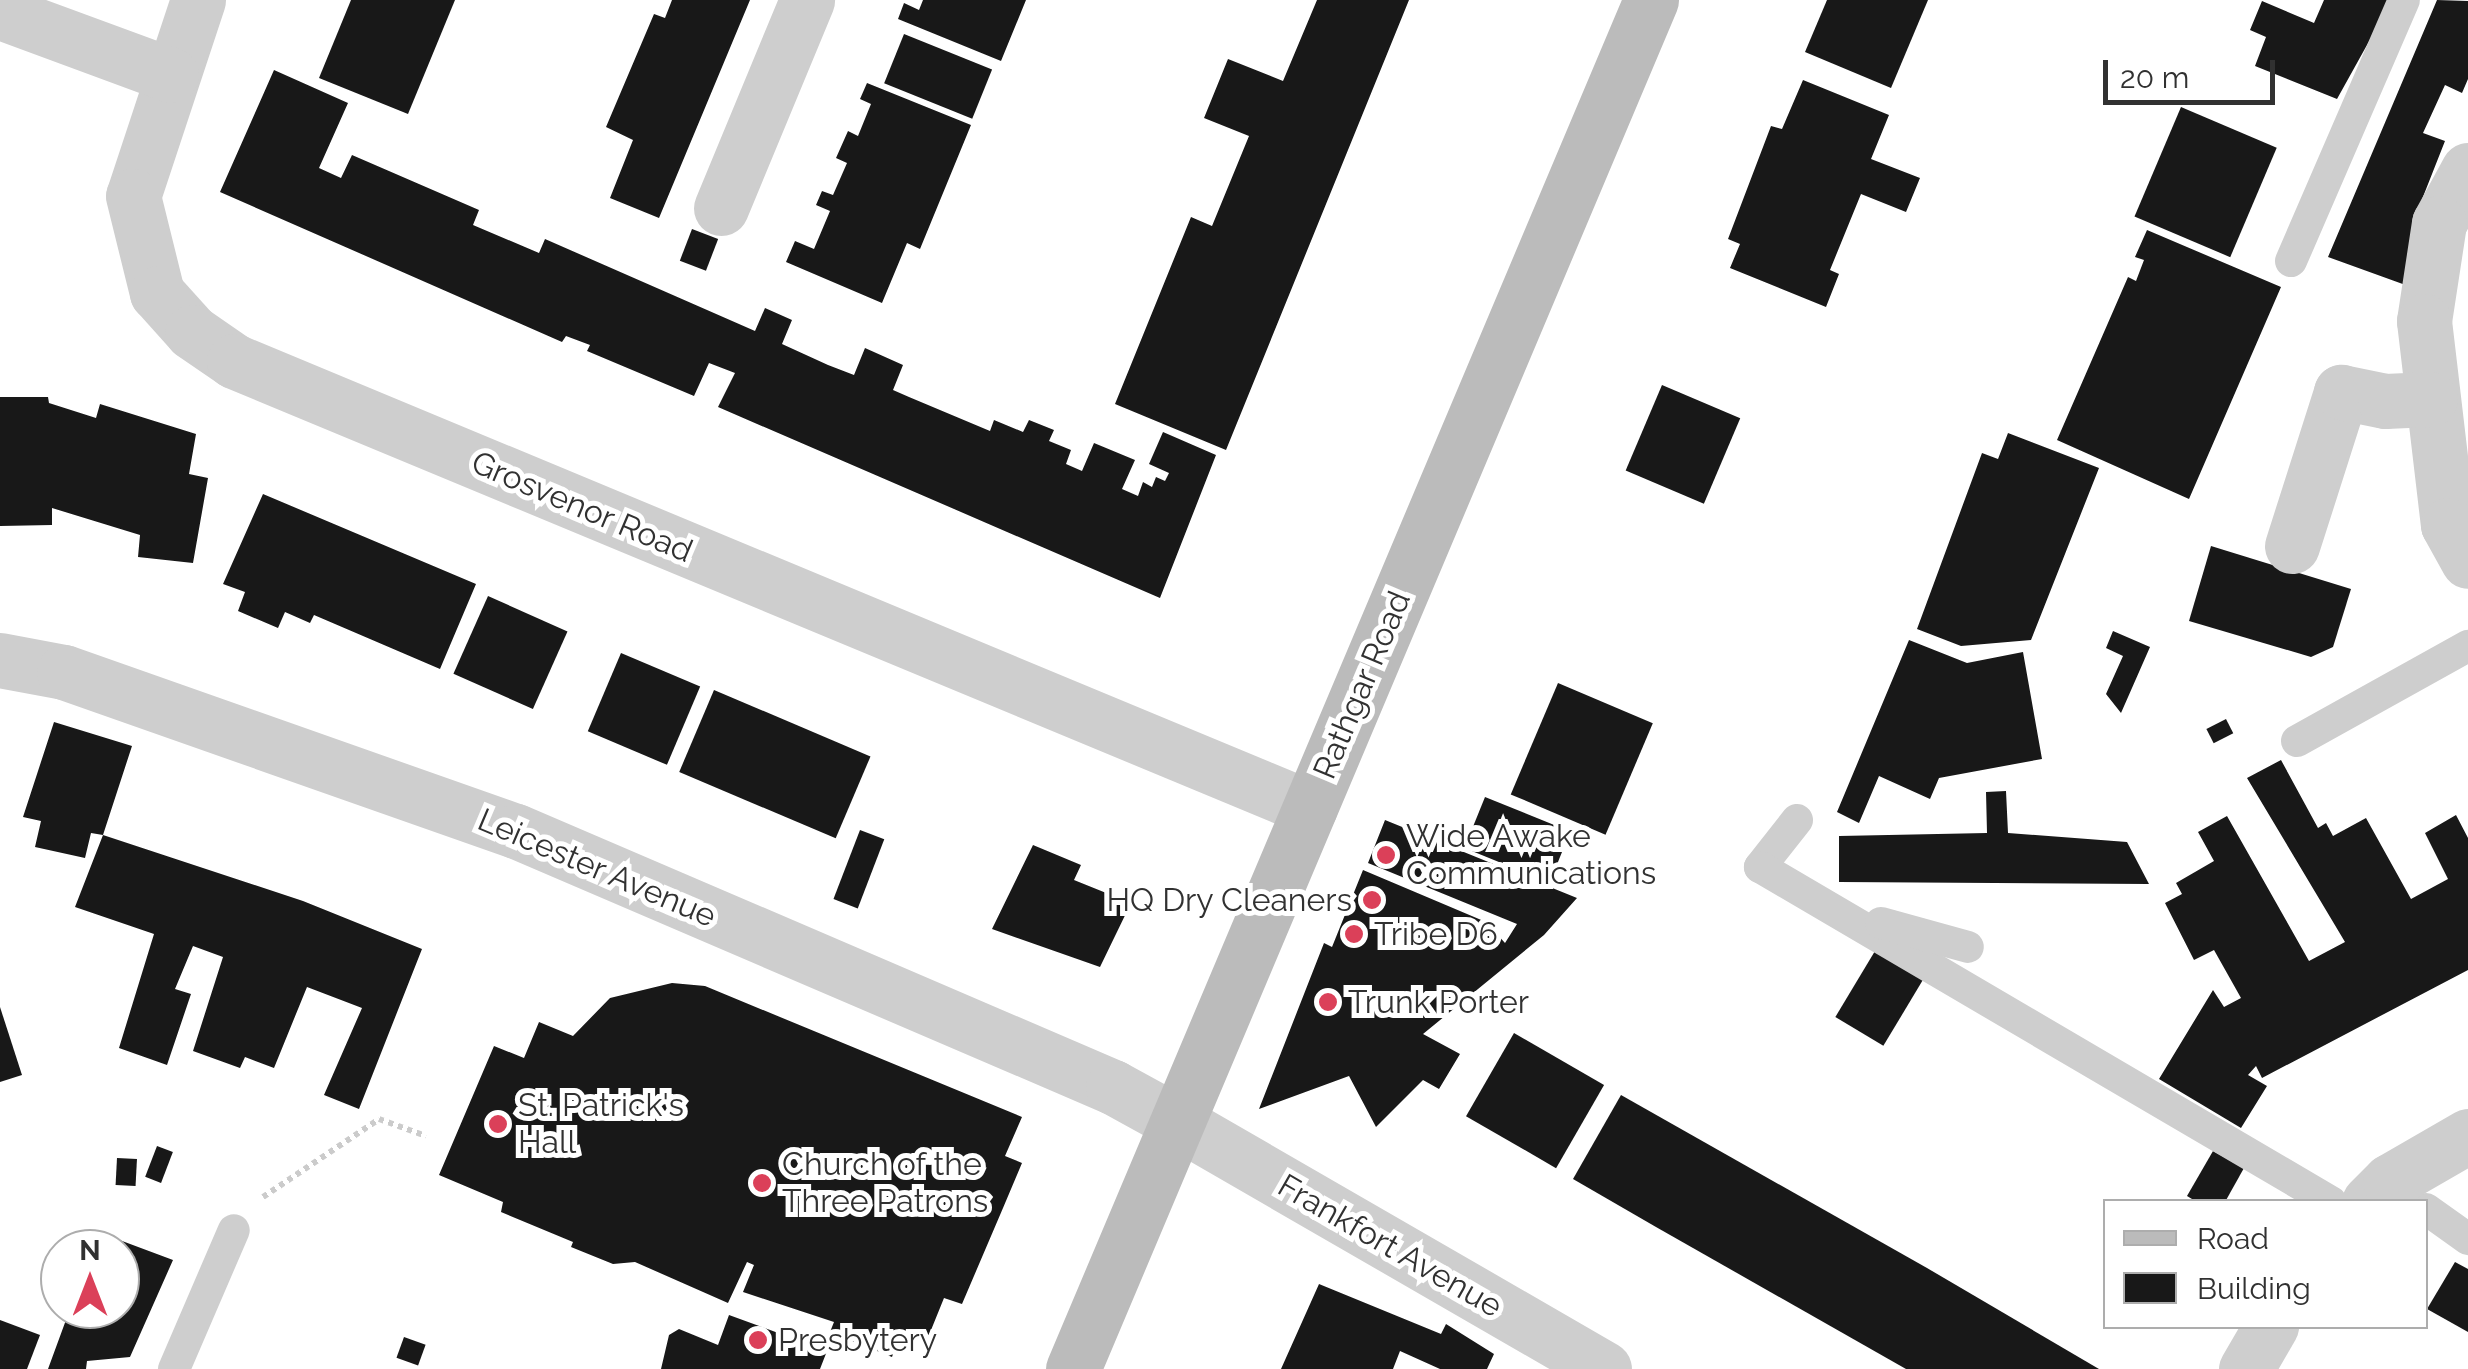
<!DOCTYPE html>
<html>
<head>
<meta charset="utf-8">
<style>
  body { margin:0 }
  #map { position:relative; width:2468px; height:1369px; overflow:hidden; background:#fff; font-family:Raleway,sans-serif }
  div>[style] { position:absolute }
  .building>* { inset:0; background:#181818; transform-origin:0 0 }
  .path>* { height:6px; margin-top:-3px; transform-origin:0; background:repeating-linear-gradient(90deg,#cbcbcb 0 5px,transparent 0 10px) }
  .service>* { height:32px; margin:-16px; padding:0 16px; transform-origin:16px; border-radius:16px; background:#cecece }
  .minor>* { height:55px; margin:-27.5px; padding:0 27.5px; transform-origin:27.5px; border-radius:27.5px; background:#cecece }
  .tertiary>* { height:55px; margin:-27.5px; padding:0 27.5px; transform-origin:27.5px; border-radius:27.5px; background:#cecece }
  .secondary>* { height:55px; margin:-27.5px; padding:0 27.5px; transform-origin:27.5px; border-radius:27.5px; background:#bbb }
  .dots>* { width:28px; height:28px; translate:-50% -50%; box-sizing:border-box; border:5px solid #fff; border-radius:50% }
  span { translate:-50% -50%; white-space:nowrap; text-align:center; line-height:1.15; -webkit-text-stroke:10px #fff; paint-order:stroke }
  .street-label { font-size:32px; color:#313131 }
  .poi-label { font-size:32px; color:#313131 }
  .left { translate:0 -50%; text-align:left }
  .right { translate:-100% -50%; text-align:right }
  .legend { position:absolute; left:2103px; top:1199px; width:325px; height:130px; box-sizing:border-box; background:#fff; border:2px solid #adadad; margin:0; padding:12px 18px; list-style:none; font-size:30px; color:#313131 }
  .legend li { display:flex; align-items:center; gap:20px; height:50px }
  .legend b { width:50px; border:2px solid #adadad }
  .north { position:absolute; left:40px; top:1229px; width:100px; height:100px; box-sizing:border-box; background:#fff; border:2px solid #adadad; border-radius:50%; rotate:0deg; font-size:28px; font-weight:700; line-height:40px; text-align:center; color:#313131 }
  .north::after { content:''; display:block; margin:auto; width:35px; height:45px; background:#db4059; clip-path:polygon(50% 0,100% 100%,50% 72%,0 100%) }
  .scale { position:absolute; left:2103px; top:60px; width:172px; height:45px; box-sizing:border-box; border:5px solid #313131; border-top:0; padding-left:12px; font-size:30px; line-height:35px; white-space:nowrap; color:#313131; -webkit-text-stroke:8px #fff; paint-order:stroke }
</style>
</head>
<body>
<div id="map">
  <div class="building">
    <div style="clip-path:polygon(351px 0,455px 0,408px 114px,319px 78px)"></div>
    <div style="clip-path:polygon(672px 0,750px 0,659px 218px,610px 198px,633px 140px,606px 127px,654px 14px,665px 18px)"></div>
    <div style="clip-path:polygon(923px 0,1026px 0,1001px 61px,898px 19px,904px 3px,919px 10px)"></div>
    <div style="clip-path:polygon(1317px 0,1409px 0,1226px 450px,1115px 404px,1191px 217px,1212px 226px,1249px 136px,1204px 118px,1228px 59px,1283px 81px)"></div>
    <div style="clip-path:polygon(1827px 0,1928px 0,1891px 88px,1805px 52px)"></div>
    <div style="clip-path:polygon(2324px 0,2392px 0,2337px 99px,2255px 66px,2266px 37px,2250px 30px,2262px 1px,2314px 23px)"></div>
    <div style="clip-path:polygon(2437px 0,2468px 1px,2468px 79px,2462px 93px,2445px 85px,2423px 133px,2445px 141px,2419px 207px,2411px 287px,2328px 257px)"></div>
    <div style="left:904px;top:34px;width:95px;height:53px;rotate:22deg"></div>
    <div style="clip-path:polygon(274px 70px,348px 103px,319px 168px,341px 178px,352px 155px,479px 210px,473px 225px,539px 253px,545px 239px,755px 331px,765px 308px,792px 320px,782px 344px,828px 365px,854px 375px,865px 348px,903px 365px,893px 390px,909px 397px,990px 431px,994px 420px,1023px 432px,1029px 420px,1054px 430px,1049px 441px,1071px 450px,1066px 464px,1082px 471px,1094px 443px,1135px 460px,1122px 489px,1138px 496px,1143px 482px,1152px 487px,1156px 477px,1165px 481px,1169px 473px,1149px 464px,1163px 432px,1216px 455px,1160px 598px,718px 407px,735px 373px,709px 363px,694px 396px,587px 351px,590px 345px,566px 336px,562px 342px,220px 192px)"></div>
    <div style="clip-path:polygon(1803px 80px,1889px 115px,1871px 159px,1920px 178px,1906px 212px,1861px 194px,1830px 270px,1839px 274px,1826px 307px,1730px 268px,1740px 244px,1728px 239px,1771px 126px,1782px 129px)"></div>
    <div style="clip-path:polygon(867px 83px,971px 125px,920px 249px,907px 243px,882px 303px,786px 262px,795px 241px,814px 249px,830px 211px,816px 205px,822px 191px,833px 195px,847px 163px,836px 158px,848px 131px,858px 136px,871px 104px,860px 99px)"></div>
    <div style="left:2181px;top:107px;width:104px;height:119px;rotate:23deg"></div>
    <div style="left:692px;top:229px;width:28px;height:34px;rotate:21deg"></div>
    <div style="clip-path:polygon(2147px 230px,2281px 287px,2189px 499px,2057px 440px,2128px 277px,2136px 281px,2144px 260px,2135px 257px)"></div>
    <div style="left:1662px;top:385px;width:85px;height:93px;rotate:23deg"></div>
    <div style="clip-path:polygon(0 397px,48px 397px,49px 403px,96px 418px,100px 404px,196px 434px,189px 474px,208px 478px,193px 563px,138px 557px,140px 535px,52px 508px,52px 525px,0 526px)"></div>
    <div style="clip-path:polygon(2008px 433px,2099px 468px,2031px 640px,1961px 646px,1917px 629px,1982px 453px,1998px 459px)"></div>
    <div style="clip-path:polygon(263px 494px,476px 584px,440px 669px,314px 615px,310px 623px,285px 612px,278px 628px,238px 611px,245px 592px,223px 584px)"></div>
    <div style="clip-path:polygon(2211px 546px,2351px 589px,2333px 647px,2311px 657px,2189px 621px)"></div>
    <div style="left:488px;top:596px;width:87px;height:85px;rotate:24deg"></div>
    <div style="clip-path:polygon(2113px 631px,2150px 647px,2121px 713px,2106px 694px,2123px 656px,2106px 648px)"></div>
    <div style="clip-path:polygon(1909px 640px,1967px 663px,2023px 652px,2042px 759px,1939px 778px,1930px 799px,1879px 776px,1859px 823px,1837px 812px)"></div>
    <div style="left:621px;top:653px;width:86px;height:85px;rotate:23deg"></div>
    <div style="left:1558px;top:683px;width:103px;height:121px;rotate:23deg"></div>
    <div style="left:714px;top:690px;width:170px;height:89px;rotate:23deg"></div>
    <div style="left:2226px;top:719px;width:16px;height:22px;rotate:63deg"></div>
    <div style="clip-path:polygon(54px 722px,132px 746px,103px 835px,91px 833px,85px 858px,35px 847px,41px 821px,23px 817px)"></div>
    <div style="clip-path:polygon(2281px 760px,2318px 828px,2326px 823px,2333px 836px,2366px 818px,2411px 899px,2448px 879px,2425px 833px,2456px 815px,2468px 838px,2468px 970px,2262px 1078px,2256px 1066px,2248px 1075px,2267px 1086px,2241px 1128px,2159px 1079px,2213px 990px,2224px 1007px,2241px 998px,2214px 950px,2194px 960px,2165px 903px,2182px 894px,2176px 883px,2214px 861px,2198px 832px,2227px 816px,2309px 961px,2345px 942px,2247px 778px)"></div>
    <div style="clip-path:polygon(2006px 791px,2008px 833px,2127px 842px,2149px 884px,1839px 882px,1839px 836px,1987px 833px,1986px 792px)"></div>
    <div style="left:1485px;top:797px;width:92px;height:55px;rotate:22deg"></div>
    <div style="clip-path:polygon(1385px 820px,1577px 898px,1544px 935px,1423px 1034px,1460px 1054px,1439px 1089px,1423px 1080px,1376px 1127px,1349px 1076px,1259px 1109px,1324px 943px,1332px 947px,1363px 870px,1486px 922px,1505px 943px,1517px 924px,1368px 863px)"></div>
    <div style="left:860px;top:830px;width:26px;height:74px;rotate:21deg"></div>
    <div style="clip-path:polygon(103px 835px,303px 901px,422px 949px,359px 1109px,324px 1095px,362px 1008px,307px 987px,274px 1068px,245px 1057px,240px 1068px,193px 1051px,223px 957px,193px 946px,175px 989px,191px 994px,167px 1065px,119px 1048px,154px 934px,75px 907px)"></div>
    <div style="clip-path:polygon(1033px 845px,1081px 865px,1074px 880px,1131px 903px,1100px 967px,992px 929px)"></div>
    <div style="left:1875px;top:951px;width:56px;height:77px;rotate:31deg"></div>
    <div style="clip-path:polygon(672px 983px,705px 986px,1022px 1117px,1005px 1156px,1022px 1163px,1003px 1208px,962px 1304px,944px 1298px,927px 1340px,901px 1331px,892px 1357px,830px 1332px,834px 1322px,743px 1292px,754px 1265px,747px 1262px,728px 1303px,635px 1262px,613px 1264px,571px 1247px,573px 1242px,501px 1212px,503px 1202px,439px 1175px,494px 1046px,524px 1058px,539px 1022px,573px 1036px,610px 998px)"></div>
    <div style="clip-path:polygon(0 1007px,22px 1075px,0 1082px)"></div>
    <div style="left:1514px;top:1033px;width:104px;height:96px;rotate:30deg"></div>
    <div style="clip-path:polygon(1621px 1095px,1927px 1268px,2099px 1369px,1906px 1369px,1656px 1227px,1573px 1179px)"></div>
    <div style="left:157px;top:1146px;width:17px;height:33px;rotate:21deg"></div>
    <div style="clip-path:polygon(2213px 1151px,2244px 1168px,2225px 1202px,2197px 1202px,2187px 1196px)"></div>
    <div style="left:117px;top:1158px;width:20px;height:27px;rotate:3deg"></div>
    <div style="clip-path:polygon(98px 1232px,173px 1260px,130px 1357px,87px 1361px,86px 1369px,48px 1369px,70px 1309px,120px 1309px,120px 1249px,92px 1249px)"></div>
    <div style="clip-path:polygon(2455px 1262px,2468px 1269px,2468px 1332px,2427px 1309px)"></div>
    <div style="clip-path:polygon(1319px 1284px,1441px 1334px,1446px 1324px,1494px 1354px,1487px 1369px,1440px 1369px,1400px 1351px,1393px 1369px,1281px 1369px)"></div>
    <div style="clip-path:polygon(729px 1315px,827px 1351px,820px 1369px,661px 1369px,669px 1335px,679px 1329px,718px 1345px)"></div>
    <div style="clip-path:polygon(0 1320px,40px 1335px,27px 1369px,0 1369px)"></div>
    <div style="left:404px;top:1337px;width:23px;height:22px;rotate:20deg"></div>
  </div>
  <div class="path">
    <div style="left:263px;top:1197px;width:140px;rotate:-33.9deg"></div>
    <div style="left:379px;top:1119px;width:50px;rotate:19.9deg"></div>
  </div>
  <div class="service">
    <div style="left:2291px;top:261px;width:284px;rotate:-66.6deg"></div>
    <div style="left:2297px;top:741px;width:196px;rotate:-29.1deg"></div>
    <div style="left:1797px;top:820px;width:60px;rotate:128.2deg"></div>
    <div style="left:1760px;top:867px;width:662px;rotate:30.4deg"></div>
    <div style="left:1881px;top:923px;width:90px;rotate:15.4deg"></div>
    <div style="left:2426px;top:1209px;width:52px;rotate:35.5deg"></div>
    <div style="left:174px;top:1369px;width:151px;rotate:-66.7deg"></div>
  </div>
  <div class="minor">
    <div style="left:198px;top:0;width:206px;rotate:108.3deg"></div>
    <div style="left:133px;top:196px;width:100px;rotate:76.1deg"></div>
    <div style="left:157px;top:293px;width:52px;rotate:48.1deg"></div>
    <div style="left:192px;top:332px;width:51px;rotate:34.6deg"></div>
    <div style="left:234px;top:361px;width:1165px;rotate:22.56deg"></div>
    <div style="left:0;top:12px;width:182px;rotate:20.2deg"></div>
    <div style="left:2468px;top:170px;width:60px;rotate:118.7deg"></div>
    <div style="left:2439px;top:223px;width:99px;rotate:98.7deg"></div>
    <div style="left:2424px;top:321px;width:205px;rotate:83.3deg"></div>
    <div style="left:2448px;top:525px;width:41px;rotate:60.9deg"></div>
    <div style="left:721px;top:208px;width:225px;rotate:-67.5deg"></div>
    <div style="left:2292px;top:546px;width:162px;rotate:-72.3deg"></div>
    <div style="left:2341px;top:392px;width:45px;rotate:11.6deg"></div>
    <div style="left:2385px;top:401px;width:45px;rotate:-2.5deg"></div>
    <div style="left:1177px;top:1122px;width:493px;rotate:30deg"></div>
    <div style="left:2369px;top:1202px;width:30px;rotate:-45deg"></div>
    <div style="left:2390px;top:1181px;width:90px;rotate:-30deg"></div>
    <div style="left:2246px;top:1369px;width:50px;rotate:-59.8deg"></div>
  </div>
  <div class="tertiary">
    <div style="left:0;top:660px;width:65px;rotate:10.6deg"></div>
    <div style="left:64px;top:672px;width:479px;rotate:19.4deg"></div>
    <div style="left:516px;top:831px;width:650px;rotate:23.21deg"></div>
    <div style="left:1113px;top:1087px;width:73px;rotate:28.7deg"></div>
  </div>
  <div class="secondary">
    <div style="left:1073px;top:1369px;width:1486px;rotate:-67.11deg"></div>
  </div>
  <div class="dots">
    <div style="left:1386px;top:855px;background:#db4059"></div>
    <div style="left:1372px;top:900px;background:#db4059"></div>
    <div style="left:1354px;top:934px;background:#db4059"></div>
    <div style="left:1328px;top:1002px;background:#db4059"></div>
    <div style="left:498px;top:1124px;background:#db4059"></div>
    <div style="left:762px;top:1183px;background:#db4059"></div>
    <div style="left:758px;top:1340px;background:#db4059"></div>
  </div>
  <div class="street-label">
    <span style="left:582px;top:507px;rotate:23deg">Grosvenor Road</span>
    <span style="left:1362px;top:685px;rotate:-67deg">Rathgar Road</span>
    <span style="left:597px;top:868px;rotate:23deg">Leicester Avenue</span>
    <span style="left:1390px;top:1246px;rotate:30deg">Frankfort Avenue</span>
  </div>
  <div class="poi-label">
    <span class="left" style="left:1406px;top:855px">Wide Awake<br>Communications</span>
    <span class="right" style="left:1352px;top:900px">HQ Dry Cleaners</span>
    <span class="left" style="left:1374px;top:934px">Tribe D6</span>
    <span class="left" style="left:1348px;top:1002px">Trunk Porter</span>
    <span class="left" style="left:518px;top:1124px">St. Patrick's<br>Hall</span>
    <span class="left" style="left:782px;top:1183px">Church of the<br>Three Patrons</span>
    <span class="left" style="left:778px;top:1340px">Presbytery</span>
  </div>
  <ul class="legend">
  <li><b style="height:12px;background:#bbb"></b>Road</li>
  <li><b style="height:28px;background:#181818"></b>Building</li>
  </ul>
  <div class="north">N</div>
  <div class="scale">20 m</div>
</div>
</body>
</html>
